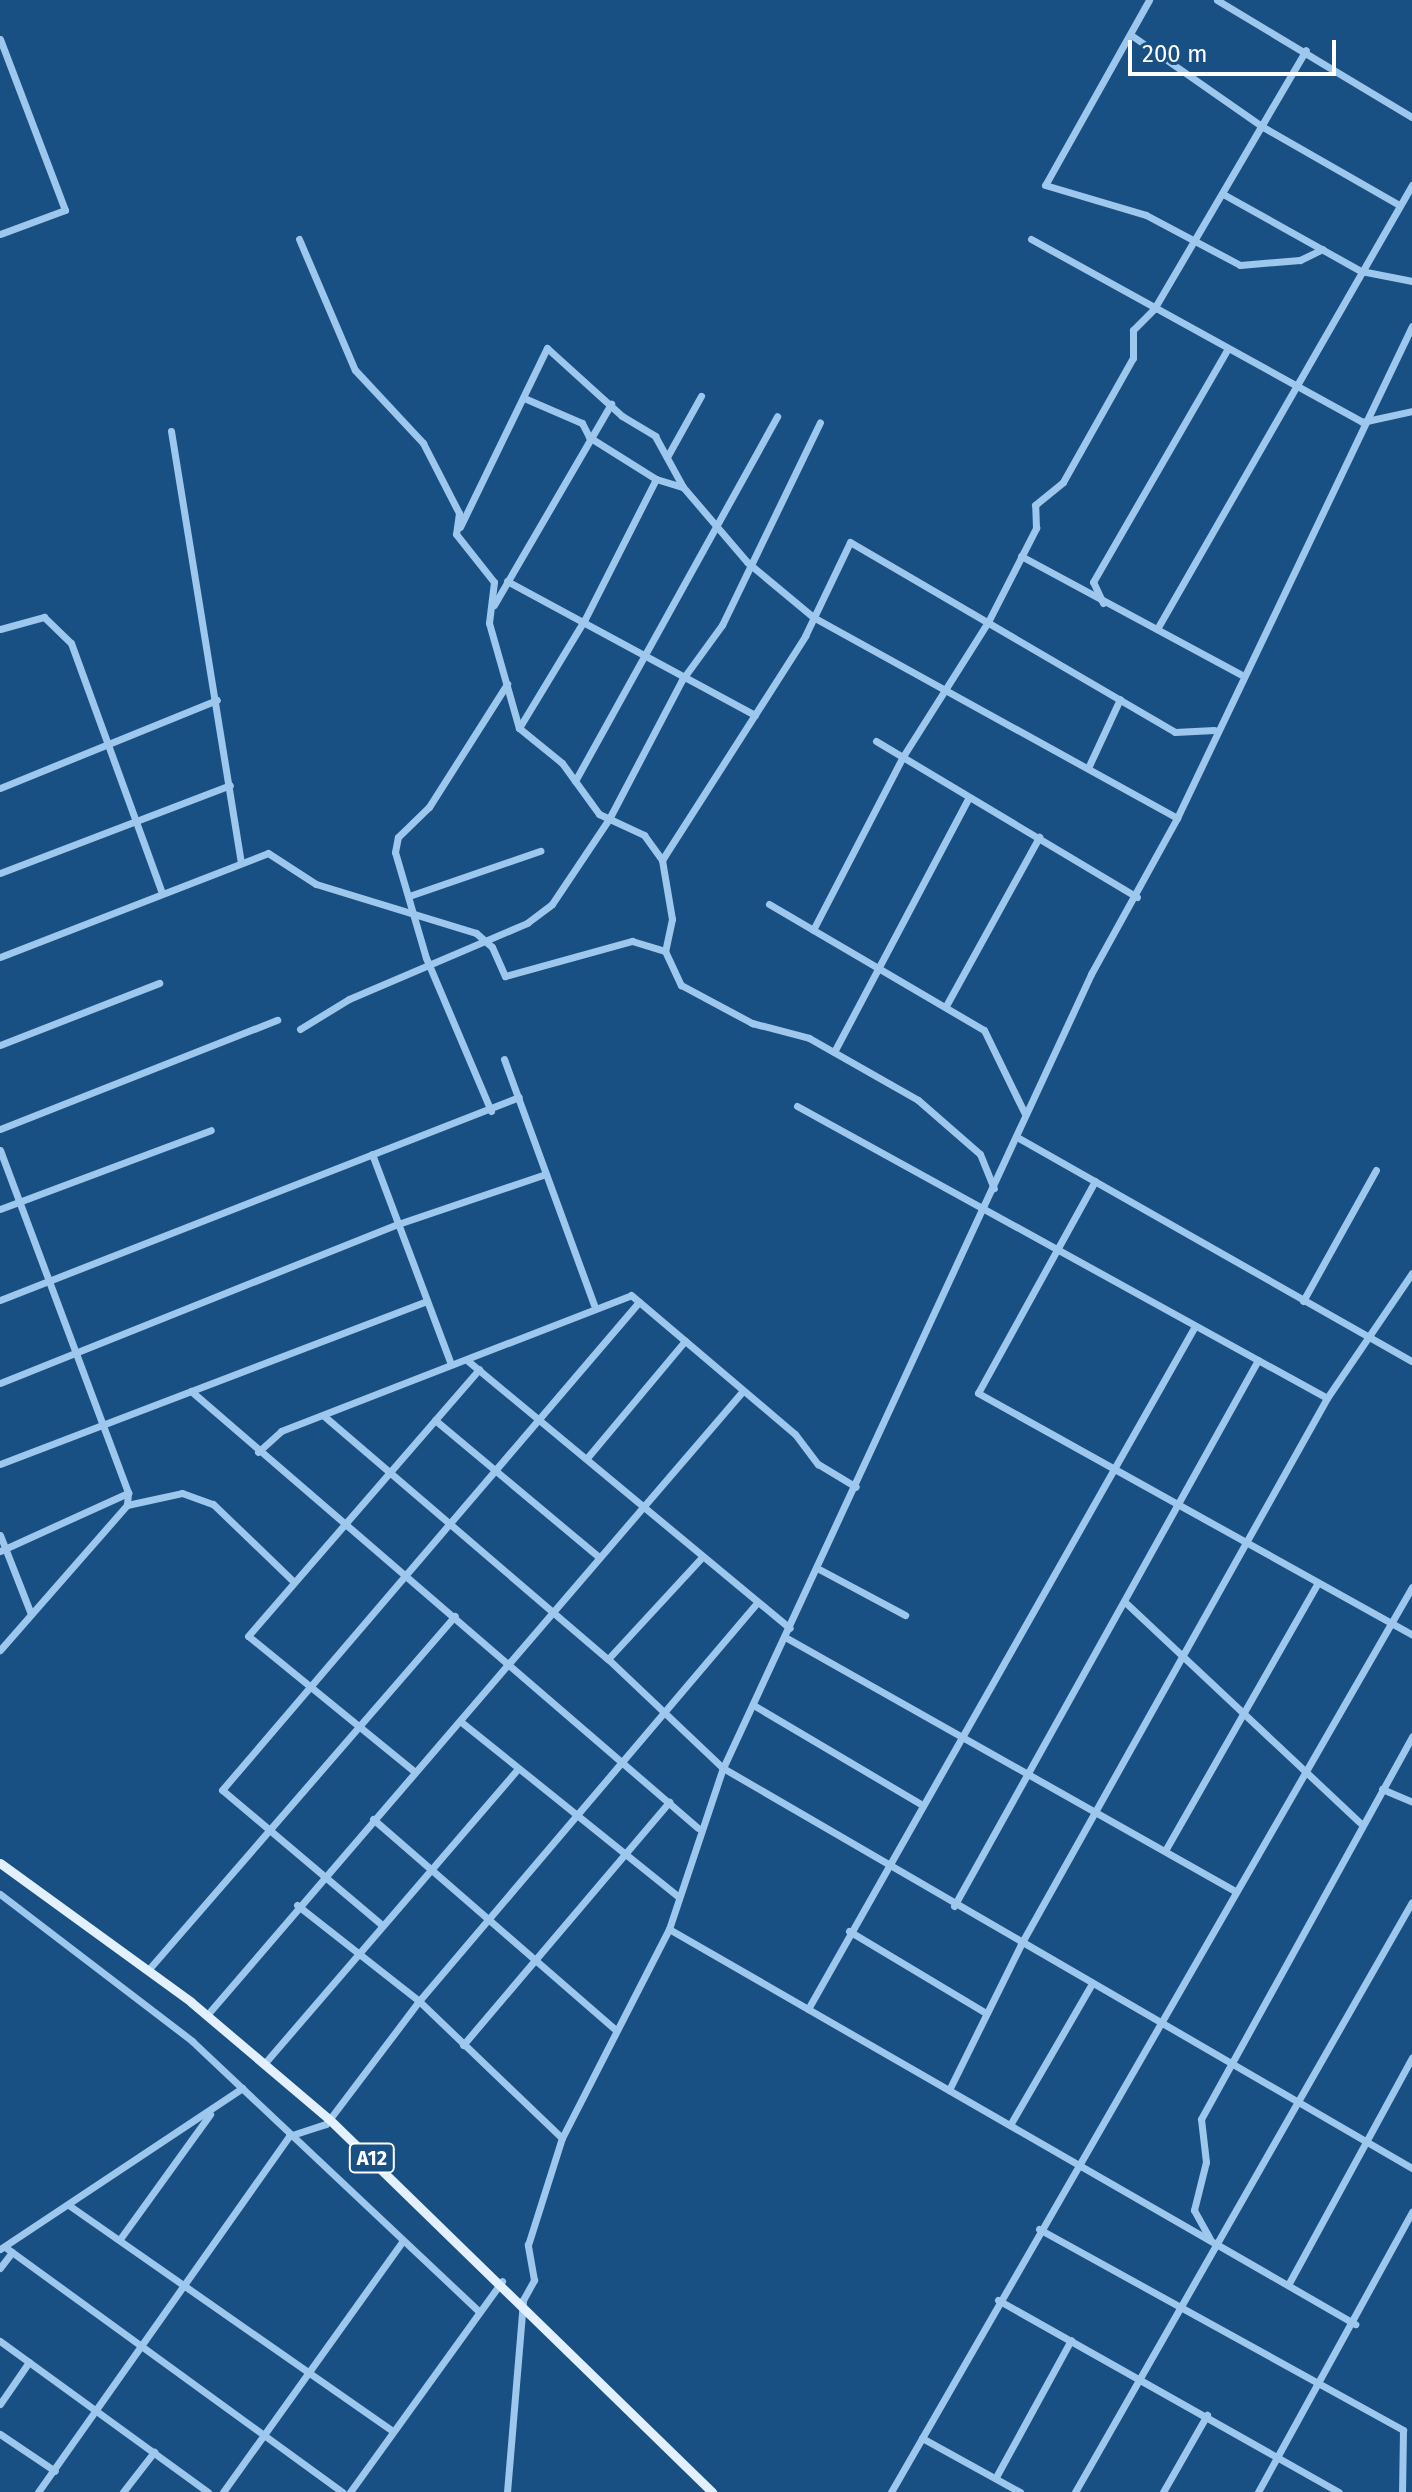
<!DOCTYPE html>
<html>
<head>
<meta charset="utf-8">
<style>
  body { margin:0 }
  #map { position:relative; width:1412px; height:2492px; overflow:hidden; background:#195084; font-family:"Fira Sans",sans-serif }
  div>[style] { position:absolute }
  .minor>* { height:7px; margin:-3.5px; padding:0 3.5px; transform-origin:3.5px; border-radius:3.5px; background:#9dc7ec }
  .major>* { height:9px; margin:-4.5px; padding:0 4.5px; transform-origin:4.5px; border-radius:4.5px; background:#e2f0ff }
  span { translate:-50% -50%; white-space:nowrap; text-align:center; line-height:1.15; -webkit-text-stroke:6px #195084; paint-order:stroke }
  .shield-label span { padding:2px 6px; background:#195084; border:2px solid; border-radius:6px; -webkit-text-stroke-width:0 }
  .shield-label { font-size:20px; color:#fff; font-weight:700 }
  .scale { position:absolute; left:1128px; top:40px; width:208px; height:36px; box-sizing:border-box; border:4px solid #fff; border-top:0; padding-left:10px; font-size:24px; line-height:28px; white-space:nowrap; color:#fff; -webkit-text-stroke:6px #195084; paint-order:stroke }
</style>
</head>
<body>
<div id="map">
  <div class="minor">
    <div style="left:1149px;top:0;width:212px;rotate:119.3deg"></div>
    <div style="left:1045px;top:185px;width:105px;rotate:16.5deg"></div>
    <div style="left:1146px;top:215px;width:106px;rotate:28deg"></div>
    <div style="left:1240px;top:265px;width:60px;rotate:-4.8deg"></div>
    <div style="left:1300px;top:260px;width:25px;rotate:-26deg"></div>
    <div style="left:1217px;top:0;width:227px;rotate:31deg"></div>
    <div style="left:1131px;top:35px;width:161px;rotate:34.9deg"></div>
    <div style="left:1263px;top:127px;width:157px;rotate:29.8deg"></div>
    <div style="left:0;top:39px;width:183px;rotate:69.2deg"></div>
    <div style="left:65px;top:210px;width:69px;rotate:159.7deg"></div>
    <div style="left:1223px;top:194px;width:158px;rotate:29.2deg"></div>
    <div style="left:1361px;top:271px;width:52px;rotate:11.1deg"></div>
    <div style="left:299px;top:239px;width:142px;rotate:66.9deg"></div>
    <div style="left:355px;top:370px;width:100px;rotate:47deg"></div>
    <div style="left:423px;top:443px;width:79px;rotate:62.8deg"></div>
    <div style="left:459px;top:513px;width:21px;rotate:98deg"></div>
    <div style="left:456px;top:534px;width:61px;rotate:51.6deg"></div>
    <div style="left:494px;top:582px;width:41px;rotate:97deg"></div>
    <div style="left:489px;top:623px;width:109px;rotate:74.1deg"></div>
    <div style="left:519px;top:728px;width:55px;rotate:39.1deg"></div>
    <div style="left:562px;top:763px;width:63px;rotate:54deg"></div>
    <div style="left:599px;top:814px;width:50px;rotate:25deg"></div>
    <div style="left:644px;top:835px;width:31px;rotate:54deg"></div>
    <div style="left:662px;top:860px;width:60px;rotate:80.4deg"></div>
    <div style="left:672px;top:919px;width:33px;rotate:102deg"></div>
    <div style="left:665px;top:951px;width:38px;rotate:65deg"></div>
    <div style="left:681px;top:985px;width:81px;rotate:28.2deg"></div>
    <div style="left:752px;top:1023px;width:59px;rotate:14.7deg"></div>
    <div style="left:809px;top:1038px;width:125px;rotate:29.6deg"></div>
    <div style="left:918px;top:1100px;width:82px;rotate:41.1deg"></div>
    <div style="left:980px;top:1154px;width:37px;rotate:68deg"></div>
    <div style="left:1031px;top:239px;width:378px;rotate:28.9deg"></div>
    <div style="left:1362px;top:422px;width:51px;rotate:-12.4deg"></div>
    <div style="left:524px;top:398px;width:63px;rotate:23.3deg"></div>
    <div style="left:582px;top:423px;width:16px;rotate:63deg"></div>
    <div style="left:589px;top:437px;width:79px;rotate:32.1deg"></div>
    <div style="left:656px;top:479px;width:28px;rotate:17deg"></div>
    <div style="left:683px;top:487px;width:99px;rotate:49.5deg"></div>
    <div style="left:747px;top:562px;width:86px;rotate:39.8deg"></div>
    <div style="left:813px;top:617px;width:416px;rotate:28.9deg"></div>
    <div style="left:171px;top:431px;width:436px;rotate:80.8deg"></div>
    <div style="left:667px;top:457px;width:70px;rotate:-60.9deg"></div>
    <div style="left:460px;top:527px;width:199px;rotate:-64.1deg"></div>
    <div style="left:547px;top:348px;width:101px;rotate:42.2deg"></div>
    <div style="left:622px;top:416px;width:39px;rotate:31deg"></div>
    <div style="left:655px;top:436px;width:58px;rotate:61.2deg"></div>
    <div style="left:1021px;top:556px;width:249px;rotate:28.3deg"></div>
    <div style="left:507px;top:581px;width:282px;rotate:28.4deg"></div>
    <div style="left:1103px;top:603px;width:23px;rotate:-115deg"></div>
    <div style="left:1093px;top:582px;width:266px;rotate:-60deg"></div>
    <div style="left:494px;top:605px;width:233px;rotate:-59.8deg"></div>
    <div style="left:0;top:629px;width:46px;rotate:-15.3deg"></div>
    <div style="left:44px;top:617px;width:37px;rotate:44deg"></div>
    <div style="left:71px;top:643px;width:266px;rotate:70deg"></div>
    <div style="left:1157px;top:629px;width:512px;rotate:-60.13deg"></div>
    <div style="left:519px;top:728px;width:127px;rotate:-58.8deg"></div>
    <div style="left:585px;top:619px;width:157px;rotate:-63.1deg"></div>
    <div style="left:876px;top:741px;width:304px;rotate:30.9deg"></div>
    <div style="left:1088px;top:768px;width:76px;rotate:-65.1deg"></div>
    <div style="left:575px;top:781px;width:417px;rotate:-61deg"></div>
    <div style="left:0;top:788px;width:234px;rotate:-22.1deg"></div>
    <div style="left:662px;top:860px;width:266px;rotate:-57.4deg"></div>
    <div style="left:805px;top:636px;width:104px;rotate:-64.4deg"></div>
    <div style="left:850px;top:542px;width:376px;rotate:30.3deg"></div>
    <div style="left:1175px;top:732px;width:39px;rotate:-3deg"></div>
    <div style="left:0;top:873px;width:246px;rotate:-20.9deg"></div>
    <div style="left:409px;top:896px;width:139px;rotate:-19deg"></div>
    <div style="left:769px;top:904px;width:249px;rotate:30.4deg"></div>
    <div style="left:984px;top:1030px;width:93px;rotate:64deg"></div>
    <div style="left:813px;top:930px;width:194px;rotate:-62.6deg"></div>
    <div style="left:902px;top:758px;width:161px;rotate:-57.7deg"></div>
    <div style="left:988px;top:622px;width:106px;rotate:-62.9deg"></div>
    <div style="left:1036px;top:528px;width:23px;rotate:-92deg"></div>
    <div style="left:1035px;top:505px;width:36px;rotate:-39deg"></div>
    <div style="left:1063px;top:482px;width:142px;rotate:-60.6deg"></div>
    <div style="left:1133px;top:358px;width:28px;rotate:-90deg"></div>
    <div style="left:1133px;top:330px;width:30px;rotate:-45deg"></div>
    <div style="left:1154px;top:309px;width:300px;rotate:-59.6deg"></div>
    <div style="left:0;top:957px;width:287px;rotate:-21.2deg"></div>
    <div style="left:268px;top:853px;width:57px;rotate:32.9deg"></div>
    <div style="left:316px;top:884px;width:167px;rotate:17deg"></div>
    <div style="left:476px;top:933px;width:21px;rotate:41deg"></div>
    <div style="left:492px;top:947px;width:32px;rotate:66deg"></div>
    <div style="left:505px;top:976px;width:132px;rotate:-15.4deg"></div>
    <div style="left:632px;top:941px;width:34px;rotate:17deg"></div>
    <div style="left:947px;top:1004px;width:191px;rotate:-61.1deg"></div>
    <div style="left:300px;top:1029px;width:57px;rotate:-31.5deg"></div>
    <div style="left:349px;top:999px;width:194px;rotate:-23.1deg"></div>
    <div style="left:527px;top:923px;width:31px;rotate:-37deg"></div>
    <div style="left:552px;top:904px;width:102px;rotate:-56.2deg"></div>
    <div style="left:609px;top:819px;width:157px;rotate:-62.3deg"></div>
    <div style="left:682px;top:680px;width:68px;rotate:-54deg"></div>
    <div style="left:722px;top:625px;width:225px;rotate:-64.2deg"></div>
    <div style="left:0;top:1045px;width:171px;rotate:-21.3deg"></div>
    <div style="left:834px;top:1052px;width:286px;rotate:-62.1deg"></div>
    <div style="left:504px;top:1059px;width:262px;rotate:69.9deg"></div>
    <div style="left:797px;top:1106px;width:605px;rotate:28.85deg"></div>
    <div style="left:491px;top:1111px;width:166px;rotate:-113deg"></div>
    <div style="left:426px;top:958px;width:110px;rotate:-106.3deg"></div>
    <div style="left:395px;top:852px;width:15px;rotate:-79deg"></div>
    <div style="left:398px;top:837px;width:43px;rotate:-44.1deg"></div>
    <div style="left:429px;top:807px;width:146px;rotate:-57.6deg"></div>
    <div style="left:0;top:1129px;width:298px;rotate:-21.5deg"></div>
    <div style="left:1017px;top:1137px;width:454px;rotate:29.6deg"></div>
    <div style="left:0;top:1150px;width:366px;rotate:69.5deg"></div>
    <div style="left:128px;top:1493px;width:12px;rotate:95deg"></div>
    <div style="left:127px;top:1505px;width:193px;rotate:131.2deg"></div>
    <div style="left:372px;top:1154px;width:224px;rotate:69.4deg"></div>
    <div style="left:1095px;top:1181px;width:242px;rotate:118.9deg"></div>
    <div style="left:978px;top:1393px;width:497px;rotate:29.1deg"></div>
    <div style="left:0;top:1209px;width:225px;rotate:-20.5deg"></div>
    <div style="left:0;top:1300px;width:557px;rotate:-21.36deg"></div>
    <div style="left:1303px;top:1301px;width:150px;rotate:-60.9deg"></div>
    <div style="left:468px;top:1361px;width:418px;rotate:39.7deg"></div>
    <div style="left:0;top:1383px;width:429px;rotate:-21.8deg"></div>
    <div style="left:398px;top:1224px;width:156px;rotate:-18.7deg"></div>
    <div style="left:191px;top:1391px;width:669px;rotate:40.76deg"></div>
    <div style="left:324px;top:1416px;width:374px;rotate:40.6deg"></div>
    <div style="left:608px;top:1659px;width:158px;rotate:43.5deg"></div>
    <div style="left:723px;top:1768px;width:797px;rotate:30.14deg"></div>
    <div style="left:435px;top:1420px;width:214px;rotate:39.9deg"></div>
    <div style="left:258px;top:1452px;width:31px;rotate:-42deg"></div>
    <div style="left:281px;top:1431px;width:375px;rotate:-21.2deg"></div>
    <div style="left:631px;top:1295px;width:215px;rotate:40.3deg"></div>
    <div style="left:795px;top:1434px;width:38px;rotate:53deg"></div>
    <div style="left:818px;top:1464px;width:44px;rotate:31.2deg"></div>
    <div style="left:587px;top:1458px;width:153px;rotate:-50.1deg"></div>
    <div style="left:0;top:1464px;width:457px;rotate:-20.9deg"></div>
    <div style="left:127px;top:1505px;width:56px;rotate:-12.3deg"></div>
    <div style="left:182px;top:1493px;width:33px;rotate:20deg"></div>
    <div style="left:213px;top:1504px;width:112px;rotate:43.9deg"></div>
    <div style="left:0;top:1535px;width:85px;rotate:68.6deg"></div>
    <div style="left:0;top:1551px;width:141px;rotate:-24.4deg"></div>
    <div style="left:817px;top:1568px;width:100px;rotate:28.1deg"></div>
    <div style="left:1126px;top:1603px;width:321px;rotate:43.2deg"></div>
    <div style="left:785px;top:1637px;width:517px;rotate:29.44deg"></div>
    <div style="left:608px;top:1659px;width:139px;rotate:-47.3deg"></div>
    <div style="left:755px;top:1706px;width:193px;rotate:30.6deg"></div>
    <div style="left:460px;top:1721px;width:280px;rotate:38.8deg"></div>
    <div style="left:415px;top:1772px;width:215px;rotate:-140.8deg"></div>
    <div style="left:248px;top:1636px;width:353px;rotate:-49.1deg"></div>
    <div style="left:1382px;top:1789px;width:33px;rotate:23deg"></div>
    <div style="left:373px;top:1819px;width:320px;rotate:41deg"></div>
    <div style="left:1166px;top:1849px;width:306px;rotate:-60.3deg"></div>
    <div style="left:0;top:1894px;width:242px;rotate:37.4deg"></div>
    <div style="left:192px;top:2041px;width:392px;rotate:43.3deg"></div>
    <div style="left:297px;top:1905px;width:155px;rotate:38.2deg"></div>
    <div style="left:419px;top:2001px;width:198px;rotate:43.8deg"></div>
    <div style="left:954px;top:1906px;width:625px;rotate:-60.89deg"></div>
    <div style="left:382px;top:1925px;width:209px;rotate:-139.8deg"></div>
    <div style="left:222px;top:1790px;width:642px;rotate:-49.49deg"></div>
    <div style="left:669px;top:1929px;width:792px;rotate:29.93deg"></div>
    <div style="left:849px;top:1931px;width:160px;rotate:30.9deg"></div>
    <div style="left:149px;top:1969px;width:467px;rotate:-49.1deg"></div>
    <div style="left:808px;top:2009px;width:785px;rotate:-60.46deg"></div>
    <div style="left:207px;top:2015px;width:821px;rotate:-49.35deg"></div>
    <div style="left:463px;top:2045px;width:319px;rotate:-49.7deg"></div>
    <div style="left:264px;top:2064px;width:389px;rotate:-49.3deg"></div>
    <div style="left:949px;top:2090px;width:163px;rotate:-63.7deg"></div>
    <div style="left:1021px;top:1944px;width:626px;rotate:-60.73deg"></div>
    <div style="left:1327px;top:1398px;width:151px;rotate:-55.8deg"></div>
    <div style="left:1010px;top:2125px;width:162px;rotate:-59.9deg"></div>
    <div style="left:70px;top:2206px;width:391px;rotate:34.9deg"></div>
    <div style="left:1039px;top:2229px;width:416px;rotate:28.9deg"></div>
    <div style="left:1403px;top:2430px;width:62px;rotate:90.9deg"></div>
    <div style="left:120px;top:2239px;width:154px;rotate:-54.2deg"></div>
    <div style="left:1210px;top:2239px;width:33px;rotate:-119deg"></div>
    <div style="left:1194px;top:2210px;width:49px;rotate:-76deg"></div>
    <div style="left:1206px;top:2162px;width:43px;rotate:-96.6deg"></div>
    <div style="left:1201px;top:2119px;width:437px;rotate:-61.1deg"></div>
    <div style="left:5px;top:2247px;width:417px;rotate:36deg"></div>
    <div style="left:0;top:2249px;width:291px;rotate:-33.6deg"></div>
    <div style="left:0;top:2268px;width:20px;rotate:-53deg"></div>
    <div style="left:1288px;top:2285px;width:259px;rotate:-61.4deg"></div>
    <div style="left:998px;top:2300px;width:391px;rotate:29.4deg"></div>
    <div style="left:0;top:2341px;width:257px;rotate:36deg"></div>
    <div style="left:0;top:2404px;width:51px;rotate:-55.4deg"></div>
    <div style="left:0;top:2434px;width:66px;rotate:33.9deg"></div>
    <div style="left:922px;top:2438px;width:112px;rotate:28.9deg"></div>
    <div style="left:996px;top:2477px;width:156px;rotate:-61.3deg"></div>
    <div style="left:38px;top:2492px;width:436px;rotate:-54.8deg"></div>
    <div style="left:289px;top:2136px;width:39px;rotate:-18deg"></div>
    <div style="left:326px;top:2124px;width:154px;rotate:-52.9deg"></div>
    <div style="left:419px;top:2001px;width:521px;rotate:-49.67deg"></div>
    <div style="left:123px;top:2492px;width:51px;rotate:-52.2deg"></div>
    <div style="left:223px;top:2492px;width:309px;rotate:-54.4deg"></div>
    <div style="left:350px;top:2492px;width:260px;rotate:-54.2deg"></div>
    <div style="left:507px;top:2492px;width:193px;rotate:-85.2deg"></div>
    <div style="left:523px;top:2300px;width:23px;rotate:-61deg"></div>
    <div style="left:534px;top:2280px;width:36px;rotate:-100deg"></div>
    <div style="left:528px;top:2245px;width:112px;rotate:-72.4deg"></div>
    <div style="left:562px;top:2138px;width:235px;rotate:-62.9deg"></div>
    <div style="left:669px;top:1929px;width:170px;rotate:-71.5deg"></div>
    <div style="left:723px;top:1768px;width:875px;rotate:-65.13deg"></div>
    <div style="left:1091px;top:974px;width:178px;rotate:-61.1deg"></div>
    <div style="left:1177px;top:818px;width:545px;rotate:-64.47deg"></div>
    <div style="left:891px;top:2492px;width:1044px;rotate:-60.07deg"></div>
    <div style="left:1075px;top:2492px;width:679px;rotate:-60.27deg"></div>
    <div style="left:1163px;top:2492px;width:89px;rotate:-60.3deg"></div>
    <div style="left:1258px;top:2492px;width:320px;rotate:-61.2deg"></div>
  </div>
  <div class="major">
    <div style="left:0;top:1863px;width:236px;rotate:36deg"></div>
    <div style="left:191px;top:2002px;width:181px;rotate:40.3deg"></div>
    <div style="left:329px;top:2119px;width:535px;rotate:44.24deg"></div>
  </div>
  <div class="shield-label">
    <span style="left:372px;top:2158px">A12</span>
  </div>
  <div class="scale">200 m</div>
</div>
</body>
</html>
